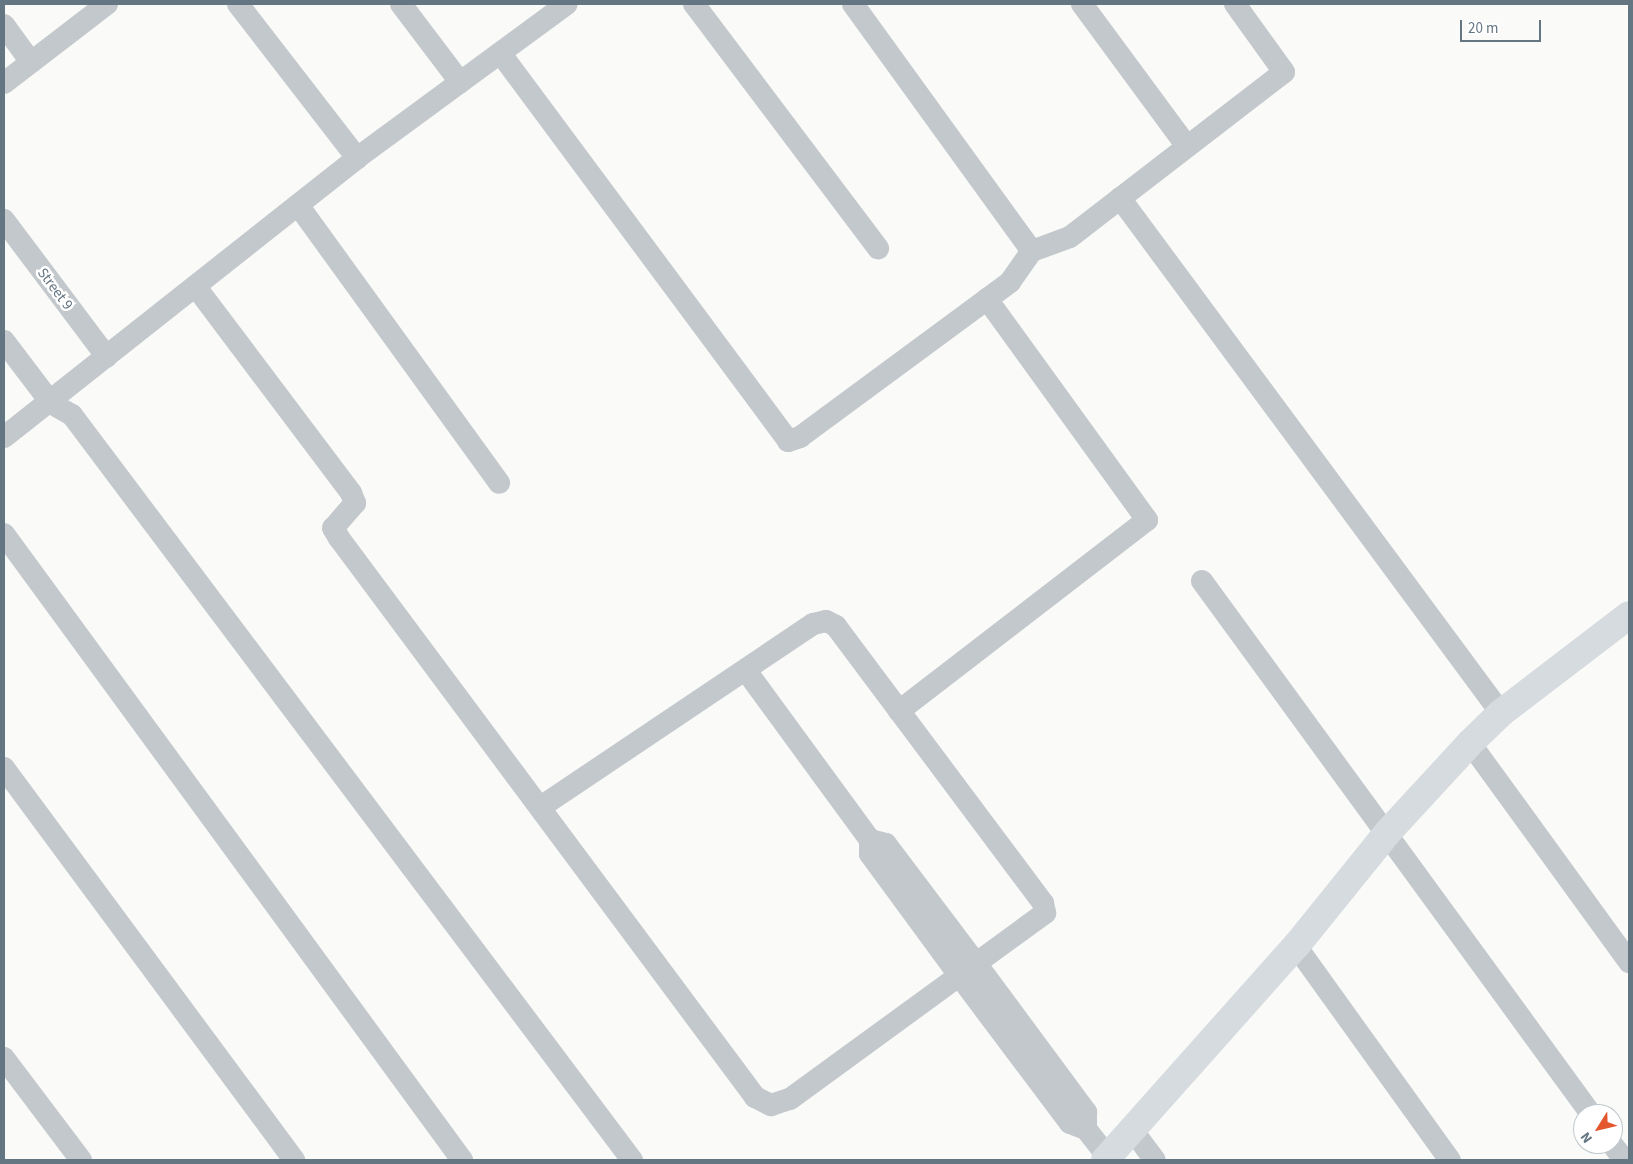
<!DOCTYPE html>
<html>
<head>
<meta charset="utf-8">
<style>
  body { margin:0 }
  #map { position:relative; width:1633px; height:1164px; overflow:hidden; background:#fafaf8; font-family:"Source Sans 3",sans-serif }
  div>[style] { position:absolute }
  .street>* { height:22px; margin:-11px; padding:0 11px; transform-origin:11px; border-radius:11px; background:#c3c8cc }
  .secondary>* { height:28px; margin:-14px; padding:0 14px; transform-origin:14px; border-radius:14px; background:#d6dbdf }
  span { translate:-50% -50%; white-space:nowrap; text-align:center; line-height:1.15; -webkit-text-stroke:5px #fff; paint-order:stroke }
  .street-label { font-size:15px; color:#657683 }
  .frame { position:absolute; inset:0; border:5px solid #657683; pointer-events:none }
  .north { position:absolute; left:1573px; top:1104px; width:50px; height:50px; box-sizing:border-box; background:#fff; border:1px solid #c1c8cd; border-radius:50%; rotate:234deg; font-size:14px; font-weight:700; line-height:20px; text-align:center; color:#657683 }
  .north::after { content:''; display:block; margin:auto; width:18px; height:22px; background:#e4572e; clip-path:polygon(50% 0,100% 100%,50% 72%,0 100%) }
  .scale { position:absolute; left:1460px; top:20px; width:81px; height:22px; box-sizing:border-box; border:2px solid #657683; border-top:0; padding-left:6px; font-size:15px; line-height:18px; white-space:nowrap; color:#657683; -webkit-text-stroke:4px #fff; paint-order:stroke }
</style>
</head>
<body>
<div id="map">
  <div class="street">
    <div style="left:238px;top:4px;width:195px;rotate:52.3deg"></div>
    <div style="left:401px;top:4px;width:98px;rotate:52.9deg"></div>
    <div style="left:694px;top:4px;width:306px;rotate:53deg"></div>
    <div style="left:853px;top:4px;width:305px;rotate:54.1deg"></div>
    <div style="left:1082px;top:4px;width:175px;rotate:53.6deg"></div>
    <div style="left:4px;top:25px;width:46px;rotate:53.9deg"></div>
    <div style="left:501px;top:54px;width:482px;rotate:53.4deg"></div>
    <div style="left:788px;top:441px;width:13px;rotate:-18deg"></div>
    <div style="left:800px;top:437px;width:261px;rotate:-36.4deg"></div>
    <div style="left:1010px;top:282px;width:38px;rotate:-55deg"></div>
    <div style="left:1032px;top:251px;width:40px;rotate:-20.2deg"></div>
    <div style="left:1070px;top:237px;width:270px;rotate:-37.6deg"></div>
    <div style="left:1284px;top:72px;width:84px;rotate:-125.8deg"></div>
    <div style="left:4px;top:83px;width:130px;rotate:-37.5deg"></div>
    <div style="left:1120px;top:198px;width:641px;rotate:53.51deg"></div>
    <div style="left:298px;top:205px;width:343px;rotate:54.1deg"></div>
    <div style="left:4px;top:220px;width:171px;rotate:53.1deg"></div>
    <div style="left:196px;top:287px;width:258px;rotate:53deg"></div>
    <div style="left:351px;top:493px;width:11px;rotate:68deg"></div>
    <div style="left:355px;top:503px;width:33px;rotate:131deg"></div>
    <div style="left:333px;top:528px;width:12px;rotate:59deg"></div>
    <div style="left:339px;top:538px;width:697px;rotate:53.34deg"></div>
    <div style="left:755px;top:1097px;width:18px;rotate:27deg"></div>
    <div style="left:771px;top:1105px;width:20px;rotate:-18deg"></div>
    <div style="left:790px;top:1099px;width:316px;rotate:-36.1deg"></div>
    <div style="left:1045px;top:913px;width:10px;rotate:-101deg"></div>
    <div style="left:1043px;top:903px;width:346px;rotate:-126.8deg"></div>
    <div style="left:836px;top:626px;width:11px;rotate:-153deg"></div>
    <div style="left:826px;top:621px;width:13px;rotate:167deg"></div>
    <div style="left:813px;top:624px;width:328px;rotate:146.1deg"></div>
    <div style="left:4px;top:341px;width:78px;rotate:52.8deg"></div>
    <div style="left:51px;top:403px;width:24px;rotate:30deg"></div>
    <div style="left:72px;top:415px;width:932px;rotate:53.07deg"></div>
    <div style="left:4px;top:437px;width:450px;rotate:-38.3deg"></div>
    <div style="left:357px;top:158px;width:260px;rotate:-36.3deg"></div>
    <div style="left:4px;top:534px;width:776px;rotate:53.81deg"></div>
    <div style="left:1202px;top:581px;width:660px;rotate:53.88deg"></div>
    <div style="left:747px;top:672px;width:208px;rotate:53.8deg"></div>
    <div style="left:870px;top:840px;width:14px;rotate:90deg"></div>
    <div style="left:870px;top:854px;width:154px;rotate:53.7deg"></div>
    <div style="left:961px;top:978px;width:181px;rotate:53.1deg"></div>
    <div style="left:1070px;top:1123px;width:17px;rotate:21deg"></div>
    <div style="left:1086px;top:1129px;width:36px;rotate:52deg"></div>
    <div style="left:899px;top:711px;width:313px;rotate:-37.6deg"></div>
    <div style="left:1147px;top:520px;width:273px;rotate:-125.9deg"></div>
    <div style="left:1470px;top:743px;width:271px;rotate:54deg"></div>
    <div style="left:4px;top:768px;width:488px;rotate:53.5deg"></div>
    <div style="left:870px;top:840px;width:16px;rotate:14deg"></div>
    <div style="left:886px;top:844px;width:153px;rotate:53deg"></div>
    <div style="left:978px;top:966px;width:182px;rotate:53.5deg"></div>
    <div style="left:1086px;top:1112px;width:17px;rotate:90deg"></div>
    <div style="left:1296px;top:946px;width:264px;rotate:54.3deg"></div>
    <div style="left:4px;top:1058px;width:128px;rotate:53deg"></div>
    <div style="left:1133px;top:1131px;width:36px;rotate:53deg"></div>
    <div style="left:1612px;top:1144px;width:20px;rotate:53deg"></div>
  </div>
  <div class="secondary">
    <div style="left:1105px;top:1160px;width:287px;rotate:-48.3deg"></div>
    <div style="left:1296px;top:946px;width:146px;rotate:-51.1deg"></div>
    <div style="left:1388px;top:832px;width:121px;rotate:-47.3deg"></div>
    <div style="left:1470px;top:743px;width:43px;rotate:-44.1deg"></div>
    <div style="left:1501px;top:713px;width:161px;rotate:-37.4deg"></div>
  </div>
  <div class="street-label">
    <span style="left:55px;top:289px;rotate:53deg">Street 9</span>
  </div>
  <div class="frame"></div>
  <div class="north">N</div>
  <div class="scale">20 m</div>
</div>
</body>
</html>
